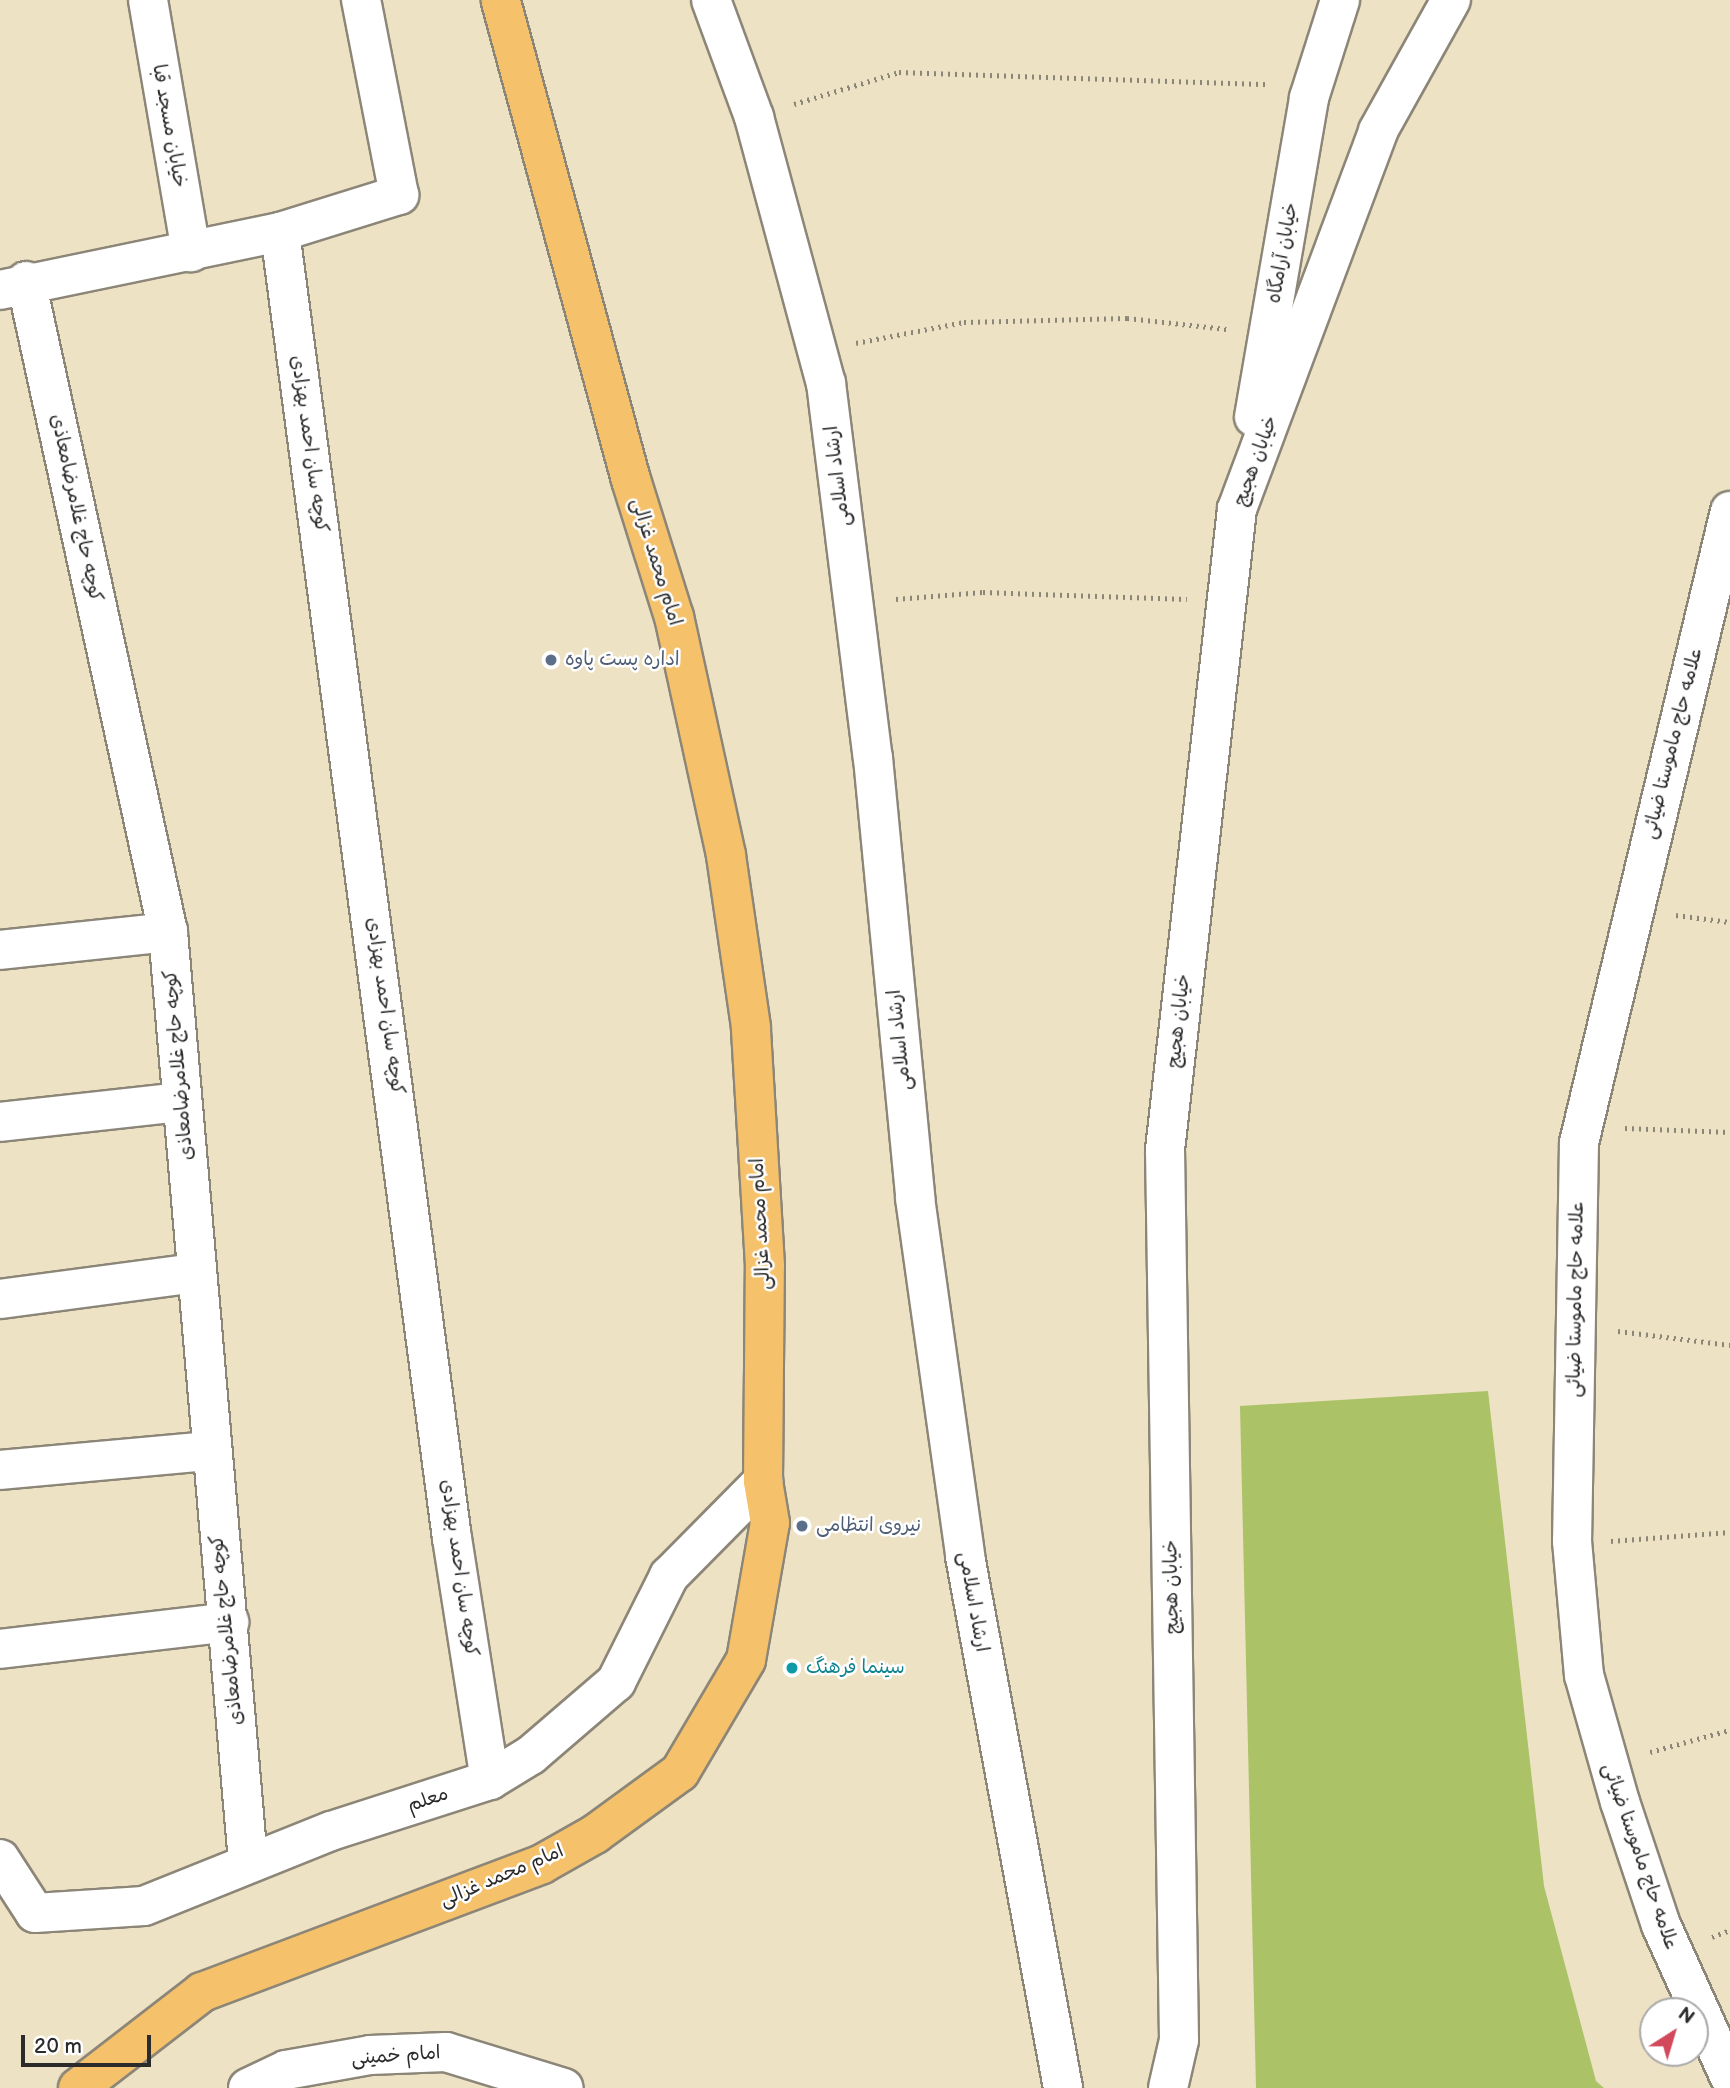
<!DOCTYPE html>
<html>
<head>
<meta charset="utf-8">
<style>
  body { margin:0 }
  #map { position:relative; width:1730px; height:2088px; overflow:hidden; background:#eee2c4; font-family:"Balsamiq Sans","Playpen Sans Arabic",sans-serif }
  div>[style] { position:absolute }
  .green>* { inset:0; background:#abc267 }
  .path>* { height:4.5px; margin-top:-2.25px; transform-origin:0; background:repeating-linear-gradient(90deg,#8c8678 0 2px,transparent 0 7px) }
  .roads { filter:drop-shadow(2px 0 #8c8678) drop-shadow(-2px 0 #8c8678) drop-shadow(0 2px #8c8678) drop-shadow(0 -2px #8c8678) }
  .minor>* { height:38px; margin:-19px; padding:0 19px; transform-origin:19px; border-radius:19px; background:#fff }
  .major>* { height:38px; margin:-19px; padding:0 19px; transform-origin:19px; border-radius:19px; background:#f5c16b }
  .dots>* { width:19px; height:19px; translate:-50% -50%; box-sizing:border-box; border:4px solid #fff; border-radius:50% }
  span { translate:-50% -50%; white-space:nowrap; text-align:center; line-height:1.15; -webkit-text-stroke:5px #fff; paint-order:stroke }
  .street-label { font-size:19px; color:#2b2b2b }
  .service-label { font-size:19px; color:#4e5e75 }
  .left { translate:0 -50%; text-align:left }
  .culture-label { font-size:19px; color:#0d838f }
  .north { position:absolute; left:1639px; top:1997px; width:70px; height:70px; box-sizing:border-box; background:#fff; border:2px solid #aaa; border-radius:50%; rotate:37deg; font-size:19px; font-weight:700; line-height:28px; text-align:center; color:#2b2b2b }
  .north::after { content:''; display:block; margin:auto; width:24px; height:32px; background:#d1495b; clip-path:polygon(50% 0,100% 100%,50% 72%,0 100%) }
  .scale { position:absolute; left:21px; top:2035px; width:130px; height:32px; box-sizing:border-box; border:4px solid #2b2b2b; border-top:0; padding-left:9px; font-size:21px; line-height:24px; white-space:nowrap; color:#2b2b2b; -webkit-text-stroke:5px #fff; paint-order:stroke }
</style>
</head>
<body>
<div id="map">
  <div class="green">
    <div style="clip-path:polygon(1488px 1391px,1544px 1886px,1596px 2081px,1604px 2088px,1256px 2088px,1240px 1406px)"></div>
  </div>
  <div class="path">
    <div style="left:794px;top:104px;width:110px;rotate:-16.9deg"></div>
    <div style="left:899px;top:72px;width:371px;rotate:1.9deg"></div>
    <div style="left:856px;top:343px;width:110px;rotate:-11deg"></div>
    <div style="left:964px;top:322px;width:163px;rotate:-1.4deg"></div>
    <div style="left:1127px;top:318px;width:100px;rotate:6.3deg"></div>
    <div style="left:896px;top:599px;width:87px;rotate:-4.6deg"></div>
    <div style="left:983px;top:592px;width:204px;rotate:2deg"></div>
    <div style="left:1676px;top:915px;width:54px;rotate:7.4deg"></div>
    <div style="left:1625px;top:1128px;width:105px;rotate:2.2deg"></div>
    <div style="left:1618px;top:1331px;width:113px;rotate:7.1deg"></div>
    <div style="left:1611px;top:1541px;width:119px;rotate:-4.3deg"></div>
    <div style="left:1650px;top:1752px;width:83px;rotate:-15.4deg"></div>
    <div style="left:1712px;top:1937px;width:19px;rotate:-21deg"></div>
  </div>
  <div class="roads">
    <div class="minor">
      <div style="left:148px;top:0;width:256px;rotate:80.3deg"></div>
      <div style="left:711px;top:0;width:125px;rotate:69.8deg"></div>
      <div style="left:754px;top:117px;width:276px;rotate:74.9deg"></div>
      <div style="left:826px;top:383px;width:378px;rotate:82.9deg"></div>
      <div style="left:873px;top:758px;width:442px;rotate:84.5deg"></div>
      <div style="left:915px;top:1198px;width:361px;rotate:82deg"></div>
      <div style="left:965px;top:1556px;width:541px;rotate:79.56deg"></div>
      <div style="left:280px;top:232px;width:1317px;rotate:82.5deg"></div>
      <div style="left:452px;top:1538px;width:245px;rotate:81.1deg"></div>
      <div style="left:26px;top:281px;width:666px;rotate:77.7deg"></div>
      <div style="left:168px;top:932px;width:932px;rotate:85.08deg"></div>
      <div style="left:0;top:290px;width:286px;rotate:-11.7deg"></div>
      <div style="left:280px;top:232px;width:125px;rotate:-17.3deg"></div>
      <div style="left:399px;top:195px;width:199px;rotate:-101deg"></div>
      <div style="left:1254px;top:417px;width:324px;rotate:-80.2deg"></div>
      <div style="left:1309px;top:98px;width:103px;rotate:-72.4deg"></div>
      <div style="left:1730px;top:511px;width:650px;rotate:103.44deg"></div>
      <div style="left:1579px;top:1143px;width:398px;rotate:91deg"></div>
      <div style="left:1572px;top:1541px;width:135px;rotate:84.9deg"></div>
      <div style="left:1584px;top:1675px;width:132px;rotate:74.2deg"></div>
      <div style="left:1620px;top:1802px;width:130px;rotate:71.6deg"></div>
      <div style="left:1661px;top:1925px;width:168px;rotate:65.7deg"></div>
      <div style="left:0;top:950px;width:169px;rotate:-6.1deg"></div>
      <div style="left:0;top:1122px;width:182px;rotate:-6.3deg"></div>
      <div style="left:0;top:1299px;width:198px;rotate:-7.6deg"></div>
      <div style="left:0;top:1470px;width:211px;rotate:-5.2deg"></div>
      <div style="left:0;top:1649px;width:231px;rotate:-6.7deg"></div>
      <div style="left:0;top:1859px;width:64px;rotate:57.1deg"></div>
      <div style="left:35px;top:1913px;width:109px;rotate:-3.7deg"></div>
      <div style="left:144px;top:1906px;width:201px;rotate:-21.9deg"></div>
      <div style="left:331px;top:1831px;width:167px;rotate:-17.8deg"></div>
      <div style="left:490px;top:1780px;width:48px;rotate:-31.4deg"></div>
      <div style="left:531px;top:1755px;width:112px;rotate:-40.7deg"></div>
      <div style="left:616px;top:1682px;width:119px;rotate:-63.4deg"></div>
      <div style="left:669px;top:1576px;width:134px;rotate:-45.3deg"></div>
      <div style="left:248px;top:2088px;width:42px;rotate:-25.3deg"></div>
      <div style="left:286px;top:2070px;width:85px;rotate:-10.1deg"></div>
      <div style="left:370px;top:2055px;width:76px;rotate:-2.3deg"></div>
      <div style="left:446px;top:2052px;width:123px;rotate:17deg"></div>
      <div style="left:1168px;top:2088px;width:49px;rotate:-77.1deg"></div>
      <div style="left:1179px;top:2040px;width:890px;rotate:-90.9deg"></div>
      <div style="left:1165px;top:1150px;width:645px;rotate:-83.59deg"></div>
      <div style="left:1237px;top:509px;width:403px;rotate:-69.5deg"></div>
      <div style="left:1378px;top:131px;width:150px;rotate:-60.9deg"></div>
    </div>
    <div class="major">
      <div style="left:78px;top:2088px;width:157px;rotate:-37.7deg"></div>
      <div style="left:202px;top:1992px;width:363px;rotate:-20.6deg"></div>
      <div style="left:542px;top:1864px;width:61px;rotate:-29.5deg"></div>
      <div style="left:595px;top:1834px;width:105px;rotate:-36.1deg"></div>
      <div style="left:680px;top:1772px;width:130px;rotate:-59.5deg"></div>
      <div style="left:746px;top:1660px;width:139px;rotate:-80.1deg"></div>
      <div style="left:770px;top:1523px;width:43px;rotate:-99.5deg"></div>
      <div style="left:763px;top:1481px;width:215px;rotate:-89.5deg"></div>
      <div style="left:765px;top:1266px;width:239px;rotate:-93.4deg"></div>
      <div style="left:751px;top:1027px;width:174px;rotate:-98.3deg"></div>
      <div style="left:726px;top:855px;width:244px;rotate:-102.3deg"></div>
      <div style="left:674px;top:617px;width:144px;rotate:-107.4deg"></div>
      <div style="left:631px;top:480px;width:497px;rotate:-105.2deg"></div>
    </div>
  </div>
  <div class="dots">
    <div style="left:551px;top:660px;background:#5c6f8a"></div>
    <div style="left:802px;top:1526px;background:#5c6f8a"></div>
    <div style="left:792px;top:1668px;background:#0f9aa8"></div>
  </div>
  <div class="street-label">
    <span style="left:169px;top:126px;rotate:80deg">خیابان مسجد قبا</span>
    <span style="left:1283px;top:253px;rotate:-80deg">خیابان آرامگاه</span>
    <span style="left:309px;top:444px;rotate:82deg">کوچه سان احمد بهزادی</span>
    <span style="left:1256px;top:461px;rotate:-70deg">خیابان هجیج</span>
    <span style="left:838px;top:476px;rotate:-97deg">ارشاد اسلامی</span>
    <span style="left:76px;top:508px;rotate:78deg">کوچه حاج غلامرضامعاذی</span>
    <span style="left:656px;top:562px;rotate:73deg">امام محمد غزالی</span>
    <span style="left:1673px;top:743px;rotate:-76deg">علامه حاج ماموستا ضیائی</span>
    <span style="left:385px;top:1006px;rotate:82deg">کوچه سان احمد بهزادی</span>
    <span style="left:1179px;top:1021px;rotate:-84deg">خیابان هجیج</span>
    <span style="left:900px;top:1040px;rotate:-96deg">ارشاد اسلامی</span>
    <span style="left:179px;top:1065px;rotate:-95deg">کوچه حاج غلامرضامعاذی</span>
    <span style="left:761px;top:1224px;rotate:-93deg">امام محمد غزالی</span>
    <span style="left:1576px;top:1299px;rotate:-89deg">علامه حاج ماموستا ضیائی</span>
    <span style="left:459px;top:1568px;rotate:82deg">کوچه سان احمد بهزادی</span>
    <span style="left:1172px;top:1587px;rotate:-91deg">خیابان هجیج</span>
    <span style="left:973px;top:1602px;rotate:80deg">ارشاد اسلامی</span>
    <span style="left:227px;top:1630px;rotate:-96deg">کوچه حاج غلامرضامعاذی</span>
    <span style="left:428px;top:1800px;rotate:-18deg">معلم</span>
    <span style="left:1640px;top:1857px;rotate:71deg">علامه حاج ماموستا ضیائی</span>
    <span style="left:502px;top:1876px;rotate:-23deg">امام محمد غزالی</span>
    <span style="left:396px;top:2056px;rotate:-4deg">امام خمینی</span>
  </div>
  <div class="service-label">
    <span class="left" style="left:565px;top:660px">اداره پست پاوه</span>
    <span class="left" style="left:816px;top:1526px">نیروی انتظامی</span>
  </div>
  <div class="culture-label">
    <span class="left" style="left:806px;top:1668px">سینما فرهنگ</span>
  </div>
  <div class="north">N</div>
  <div class="scale">20 m</div>
</div>
</body>
</html>
